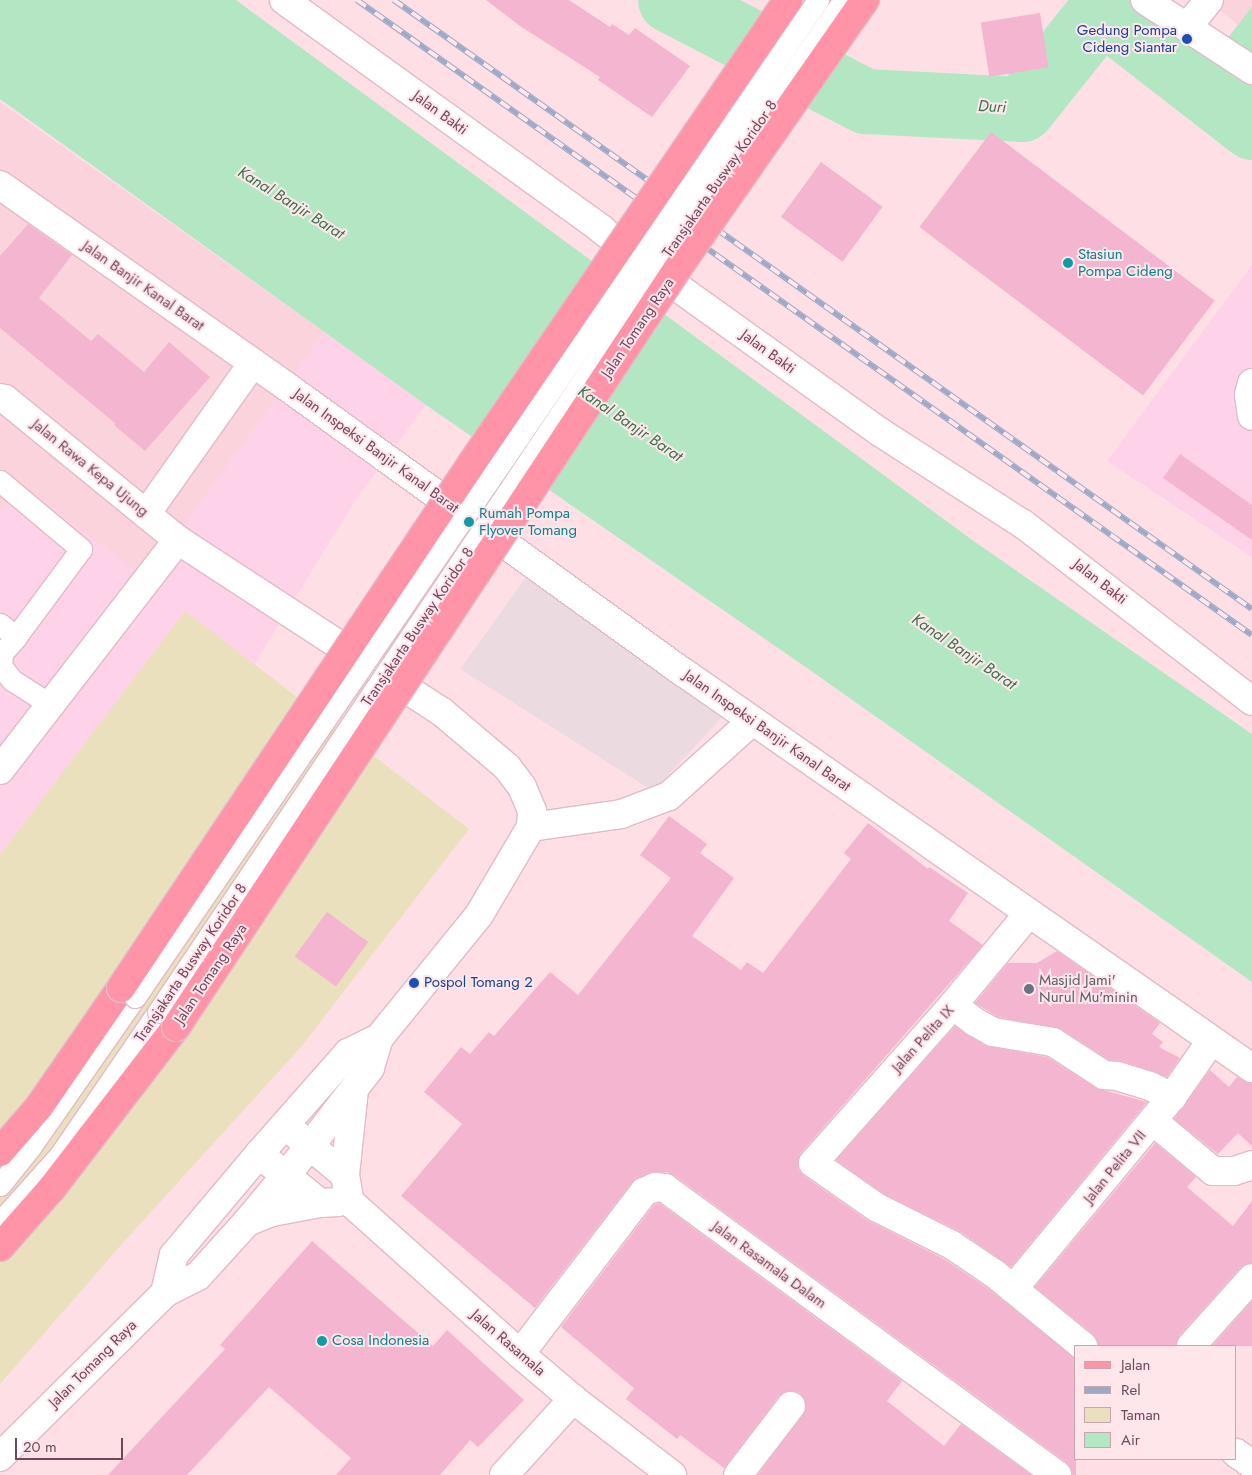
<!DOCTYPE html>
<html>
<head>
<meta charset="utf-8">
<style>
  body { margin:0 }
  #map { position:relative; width:1252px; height:1475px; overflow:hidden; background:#fddfe5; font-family:Jost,sans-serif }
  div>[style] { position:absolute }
  .residential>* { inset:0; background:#fad3dd }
  .commercial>* { inset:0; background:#fed2e9 }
  .industrial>* { inset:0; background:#ebdbe1 }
  .green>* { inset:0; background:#ebe0bd }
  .water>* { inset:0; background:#b3e7c4 }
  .river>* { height:65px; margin:-32.5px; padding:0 32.5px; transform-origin:32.5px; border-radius:32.5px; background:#b3e7c4 }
  .building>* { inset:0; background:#f4b5d0; transform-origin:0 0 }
  .roads { filter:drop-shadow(1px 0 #e1bbc8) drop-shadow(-1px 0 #e1bbc8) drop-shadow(0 1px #e1bbc8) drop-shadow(0 -1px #e1bbc8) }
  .service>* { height:21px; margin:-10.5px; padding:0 10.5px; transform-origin:10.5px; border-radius:10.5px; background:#fff }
  .minor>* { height:28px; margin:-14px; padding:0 14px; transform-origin:14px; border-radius:14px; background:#fff }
  .tertiary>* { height:28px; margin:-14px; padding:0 14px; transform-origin:14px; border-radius:14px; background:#fff }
  .primary>* { height:28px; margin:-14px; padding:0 14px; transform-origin:14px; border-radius:14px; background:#ff94a9 }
  .rail>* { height:5.5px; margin-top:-2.75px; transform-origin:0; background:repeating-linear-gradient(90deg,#ffe6eb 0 11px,#9ea9c6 0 22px); box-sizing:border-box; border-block:1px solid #9ea9c6 }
  .bridges { filter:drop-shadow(1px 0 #e1bbc8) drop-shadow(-1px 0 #e1bbc8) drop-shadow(0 1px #e1bbc8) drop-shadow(0 -1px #e1bbc8) }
  .service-bridge>* { height:21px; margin:-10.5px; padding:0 10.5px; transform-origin:10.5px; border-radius:10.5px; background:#fff }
  .primary-bridge>* { height:28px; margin:-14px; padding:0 14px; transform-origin:14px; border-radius:14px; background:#ff94a9 }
  .dots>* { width:14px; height:14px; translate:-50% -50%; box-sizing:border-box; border:2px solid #ffe6eb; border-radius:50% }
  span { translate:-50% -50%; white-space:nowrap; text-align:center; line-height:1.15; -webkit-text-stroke:4px #ffe6eb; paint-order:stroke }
  .transit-label { font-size:15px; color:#164399 }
  .right { translate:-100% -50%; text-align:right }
  .left { translate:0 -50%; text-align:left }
  .street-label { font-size:15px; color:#74465c }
  .culture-label { font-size:15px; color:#0d838f }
  .worship-label { font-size:15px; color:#5b616d }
  .water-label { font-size:16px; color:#36744b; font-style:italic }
  .legend { position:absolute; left:1074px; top:1345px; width:162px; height:115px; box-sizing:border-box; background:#ffe6eb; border:1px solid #c7a6b2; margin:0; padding:6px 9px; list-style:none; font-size:15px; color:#74465c }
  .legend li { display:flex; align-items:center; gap:10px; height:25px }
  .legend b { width:25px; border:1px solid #c7a6b2 }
  .scale { position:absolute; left:15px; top:1438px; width:108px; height:22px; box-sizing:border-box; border:2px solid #74465c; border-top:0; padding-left:6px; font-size:15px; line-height:18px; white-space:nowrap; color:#74465c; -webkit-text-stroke:4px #ffe6eb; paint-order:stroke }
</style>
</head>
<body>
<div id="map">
  <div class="residential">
    <div style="clip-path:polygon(1207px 0,1252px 0,1252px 12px,1241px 27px)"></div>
    <div style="clip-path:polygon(0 102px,324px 332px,145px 579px,24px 486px,0 513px)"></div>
  </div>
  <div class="commercial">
    <div style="clip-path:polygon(668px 0,707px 0,694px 18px)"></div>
    <div style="clip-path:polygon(1252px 265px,1252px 557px,1107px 461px)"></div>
    <div style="clip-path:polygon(324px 332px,426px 405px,356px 499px,212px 733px,0 1011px,0 513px,24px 486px,145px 578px)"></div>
  </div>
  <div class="industrial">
    <div style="clip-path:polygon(529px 573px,728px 711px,653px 791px,460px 669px)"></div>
  </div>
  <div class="green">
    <div style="clip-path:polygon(185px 611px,469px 829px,301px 1047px,121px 1245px,0 1384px,0 855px)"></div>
  </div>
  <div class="water">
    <div style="clip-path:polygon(0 0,236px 0,975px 542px,1252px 734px,1252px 982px,807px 668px,426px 405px,0 99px)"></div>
    <div style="clip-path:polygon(1252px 7px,1252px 117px,1197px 77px)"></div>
  </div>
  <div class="river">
    <div style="left:670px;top:0;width:220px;rotate:27.4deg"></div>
    <div style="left:865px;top:101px;width:157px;rotate:2.9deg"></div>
    <div style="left:1022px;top:109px;width:127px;rotate:-51.4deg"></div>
    <div style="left:1101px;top:10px;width:191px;rotate:37.8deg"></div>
  </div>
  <div class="building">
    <div style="clip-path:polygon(486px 0,569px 0,610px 27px,612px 24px,629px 35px,635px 28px,690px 66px,652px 117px,598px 80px,600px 77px,520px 26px)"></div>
    <div style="left:1040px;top:13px;width:55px;height:60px;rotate:81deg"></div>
    <div style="left:991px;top:132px;width:280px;height:119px;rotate:37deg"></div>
    <div style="left:821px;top:162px;width:76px;height:68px;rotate:36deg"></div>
    <div style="clip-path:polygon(28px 224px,72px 255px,39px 298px,91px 341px,98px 334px,144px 372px,169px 342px,210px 377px,145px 451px,114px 425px,116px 424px,0 328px,0 256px)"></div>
    <div style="clip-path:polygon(1180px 454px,1252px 505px,1252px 540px,1163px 478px)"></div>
    <div style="clip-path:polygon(669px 816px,707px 844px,700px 853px,734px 878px,692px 936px,741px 970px,747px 962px,763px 973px,851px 859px,844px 853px,868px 823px,928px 869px,929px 867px,968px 893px,949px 921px,983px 945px,801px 1153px,798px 1160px,798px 1169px,804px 1176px,867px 1220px,944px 1259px,986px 1287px,1076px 1359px,1076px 1475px,1072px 1475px,1071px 1468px,1066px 1462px,674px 1175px,667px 1172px,649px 1173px,632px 1182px,535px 1308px,401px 1196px,462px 1124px,424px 1092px,461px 1047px,470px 1054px,489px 1032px,494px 1036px,550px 972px,578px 995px,671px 878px,640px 855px)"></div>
    <div style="left:327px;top:912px;width:51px;height:55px;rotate:36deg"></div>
    <div style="clip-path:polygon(1057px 951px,1160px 1023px,1152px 1034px,1163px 1042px,1159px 1047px,1180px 1058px,1167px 1077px,1122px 1061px,1109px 1060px,1061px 1029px,998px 1017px,975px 1003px,1008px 963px,1037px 963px)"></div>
    <div style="clip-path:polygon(955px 1026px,986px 1046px,1047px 1057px,1096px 1088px,1147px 1102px,1011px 1267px,961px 1232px,884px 1194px,836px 1160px)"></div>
    <div style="clip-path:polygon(1210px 1070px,1229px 1087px,1237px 1077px,1252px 1083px,1252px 1146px,1238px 1133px,1218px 1154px,1174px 1119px)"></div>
    <div style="clip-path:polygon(1155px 1143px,1196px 1177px,1187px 1187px,1233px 1226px,1252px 1201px,1252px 1263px,1240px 1268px,1179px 1336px,1176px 1346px,1098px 1346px,1093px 1334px,1035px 1287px)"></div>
    <div style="clip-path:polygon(659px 1203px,902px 1381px,887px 1401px,944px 1446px,961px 1424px,1031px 1475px,758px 1475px,806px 1409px,805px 1400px,800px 1393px,793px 1391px,785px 1392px,779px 1396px,724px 1468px,680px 1435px,677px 1439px,626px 1399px,634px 1388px,561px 1327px,654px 1205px)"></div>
    <div style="clip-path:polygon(312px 1241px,433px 1346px,447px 1330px,524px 1400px,478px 1447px,470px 1440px,440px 1475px,336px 1475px,351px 1458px,269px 1387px,187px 1475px,108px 1475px,225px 1349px,220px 1345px)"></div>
    <div style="clip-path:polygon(1252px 1301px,1252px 1346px,1212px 1346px)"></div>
  </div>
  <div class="roads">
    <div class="service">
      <div style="left:0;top:481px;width:106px;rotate:40deg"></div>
      <div style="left:81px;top:549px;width:109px;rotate:126.5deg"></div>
      <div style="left:16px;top:637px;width:21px;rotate:131deg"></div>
      <div style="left:2px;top:653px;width:13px;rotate:94deg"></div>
      <div style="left:1px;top:666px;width:18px;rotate:52deg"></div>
      <div style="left:12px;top:680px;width:46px;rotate:32.7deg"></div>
      <div style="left:0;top:624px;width:21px;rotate:39deg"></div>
      <div style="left:0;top:1185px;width:50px;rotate:-51.5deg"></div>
      <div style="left:31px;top:1146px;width:182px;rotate:-55.1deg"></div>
      <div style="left:0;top:1222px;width:90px;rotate:-48.2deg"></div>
      <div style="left:60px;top:1155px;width:173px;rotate:-55.6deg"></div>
    </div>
    <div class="minor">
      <div style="left:284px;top:0;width:391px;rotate:35.8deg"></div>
      <div style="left:601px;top:229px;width:51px;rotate:38.7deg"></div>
      <div style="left:641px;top:261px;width:294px;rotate:35.6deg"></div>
      <div style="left:880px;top:432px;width:170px;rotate:32.8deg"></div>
      <div style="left:1023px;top:524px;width:289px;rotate:37.7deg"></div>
      <div style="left:1188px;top:26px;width:33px;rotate:-51deg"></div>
      <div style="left:0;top:185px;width:350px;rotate:35.1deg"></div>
      <div style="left:286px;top:386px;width:489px;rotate:35.8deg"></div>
      <div style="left:683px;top:672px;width:693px;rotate:34.84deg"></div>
      <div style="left:146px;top:514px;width:185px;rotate:-54.7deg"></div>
      <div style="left:531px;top:827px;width:91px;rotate:-8.2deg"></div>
      <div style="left:621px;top:814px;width:51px;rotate:-20.6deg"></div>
      <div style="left:669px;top:796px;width:112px;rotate:-42.1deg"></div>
      <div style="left:1029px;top:913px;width:119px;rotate:129.6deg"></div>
      <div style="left:953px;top:1005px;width:211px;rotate:131.5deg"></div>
      <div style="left:813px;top:1163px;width:77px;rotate:34.9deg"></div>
      <div style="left:876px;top:1207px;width:85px;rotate:26.6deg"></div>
      <div style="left:952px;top:1245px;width:52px;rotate:34deg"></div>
      <div style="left:995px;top:1274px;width:114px;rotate:39.3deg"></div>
      <div style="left:953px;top:1005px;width:28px;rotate:38deg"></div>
      <div style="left:975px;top:1022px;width:21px;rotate:29deg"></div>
      <div style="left:993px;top:1032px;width:61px;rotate:9.5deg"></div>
      <div style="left:1053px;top:1042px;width:61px;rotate:32.9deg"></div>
      <div style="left:1104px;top:1075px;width:13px;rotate:4deg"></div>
      <div style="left:1117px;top:1076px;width:34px;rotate:17deg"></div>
      <div style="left:1150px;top:1086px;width:25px;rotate:27deg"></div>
      <div style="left:1153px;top:1121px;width:78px;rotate:39.8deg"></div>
      <div style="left:1213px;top:1171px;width:21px"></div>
      <div style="left:1234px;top:1171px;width:19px;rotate:-18deg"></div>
      <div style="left:285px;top:1125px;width:78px;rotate:39.8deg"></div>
      <div style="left:345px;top:1175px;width:27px;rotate:80deg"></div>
      <div style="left:350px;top:1202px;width:228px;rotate:41.8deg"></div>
      <div style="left:520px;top:1354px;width:70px;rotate:40.3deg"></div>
      <div style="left:573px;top:1399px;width:125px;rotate:37.5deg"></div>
      <div style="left:259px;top:1154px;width:78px;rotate:38.8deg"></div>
      <div style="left:320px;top:1203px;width:19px;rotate:-3deg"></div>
      <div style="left:1013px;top:1289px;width:249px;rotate:-50.4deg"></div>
      <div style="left:1172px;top:1097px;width:68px;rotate:-55.1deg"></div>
      <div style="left:1191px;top:1346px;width:91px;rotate:-48.1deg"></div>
      <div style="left:520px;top:1354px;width:204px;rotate:-52.6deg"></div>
      <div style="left:644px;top:1192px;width:12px;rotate:-24deg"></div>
      <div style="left:655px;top:1187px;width:10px;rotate:6deg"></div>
      <div style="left:665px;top:1188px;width:486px;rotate:36.2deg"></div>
      <div style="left:1236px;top:1453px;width:19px;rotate:35deg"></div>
      <div style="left:504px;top:1475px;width:103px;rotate:-47.8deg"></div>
      <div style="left:738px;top:1475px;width:87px;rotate:-52.5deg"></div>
    </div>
    <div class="tertiary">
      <div style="left:1145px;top:0;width:128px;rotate:33.2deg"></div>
      <div style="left:1252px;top:383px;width:12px;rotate:104deg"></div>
      <div style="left:1249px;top:395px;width:21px;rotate:82deg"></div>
      <div style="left:0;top:398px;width:5px;rotate:11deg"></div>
      <div style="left:5px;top:399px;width:223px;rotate:39.2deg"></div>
      <div style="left:178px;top:540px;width:315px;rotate:33.1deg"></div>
      <div style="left:442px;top:712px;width:85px;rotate:40.2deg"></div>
      <div style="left:507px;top:767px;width:25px;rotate:53deg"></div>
      <div style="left:522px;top:787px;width:26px;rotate:67deg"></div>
      <div style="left:532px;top:811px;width:16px;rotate:94deg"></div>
      <div style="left:531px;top:827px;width:102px;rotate:120.6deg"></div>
      <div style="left:479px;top:915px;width:159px;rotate:129.1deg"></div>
      <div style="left:379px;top:1038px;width:31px;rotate:107deg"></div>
      <div style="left:370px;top:1068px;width:98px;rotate:127.6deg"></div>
      <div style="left:310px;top:1146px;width:99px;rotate:129.7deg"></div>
      <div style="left:247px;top:1222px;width:73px;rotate:132.2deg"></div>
      <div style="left:198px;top:1276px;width:37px;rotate:153deg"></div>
      <div style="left:165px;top:1293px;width:233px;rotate:135.2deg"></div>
      <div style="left:0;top:770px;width:291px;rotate:-52.3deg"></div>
      <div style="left:345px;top:1175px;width:85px;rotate:-84deg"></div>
      <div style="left:247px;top:1222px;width:27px;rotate:-22deg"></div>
      <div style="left:272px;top:1212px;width:49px;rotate:-10.6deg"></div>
      <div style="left:165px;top:1293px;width:39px;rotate:-77deg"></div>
      <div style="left:174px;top:1255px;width:132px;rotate:-49.9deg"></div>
      <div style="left:259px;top:1154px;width:135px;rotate:-48.6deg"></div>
      <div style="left:348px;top:1053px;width:34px;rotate:-26deg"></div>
    </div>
    <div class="primary">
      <div style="left:0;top:1152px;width:60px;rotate:-49.1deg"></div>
      <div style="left:39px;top:1107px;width:145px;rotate:-55.4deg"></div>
      <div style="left:0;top:1247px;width:79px;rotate:-48.6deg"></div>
      <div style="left:52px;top:1188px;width:203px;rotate:-52.4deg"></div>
    </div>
  </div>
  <div class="rail">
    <div style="left:357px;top:0;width:1097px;rotate:35.36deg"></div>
    <div style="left:394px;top:0;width:1052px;rotate:35.37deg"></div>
  </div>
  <div class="bridges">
    <div class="service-bridge">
      <div style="left:135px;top:997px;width:1209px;rotate:-55.59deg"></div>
      <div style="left:158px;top:1012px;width:921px;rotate:-56.07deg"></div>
      <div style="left:672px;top:248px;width:302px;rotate:-55.3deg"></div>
    </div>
    <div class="primary-bridge">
      <div style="left:121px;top:988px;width:632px;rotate:-56.23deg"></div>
      <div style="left:472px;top:463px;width:561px;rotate:-55.69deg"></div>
      <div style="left:176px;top:1027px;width:917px;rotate:-56.52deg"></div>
      <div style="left:682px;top:262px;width:320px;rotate:-55.1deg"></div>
    </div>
  </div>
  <div class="dots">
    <div style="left:1187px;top:39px;background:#1a4fb4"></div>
    <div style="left:1068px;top:263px;background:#0f9aa8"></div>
    <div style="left:469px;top:522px;background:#0f9aa8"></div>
    <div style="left:414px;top:983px;background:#1a4fb4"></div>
    <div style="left:1029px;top:989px;background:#6b7280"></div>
    <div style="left:322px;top:1341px;background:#0f9aa8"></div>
  </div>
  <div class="transit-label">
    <span class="right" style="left:1177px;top:39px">Gedung Pompa<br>Cideng Siantar</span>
    <span class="left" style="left:424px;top:983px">Pospol Tomang 2</span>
  </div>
  <div class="street-label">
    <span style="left:440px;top:113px;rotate:36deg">Jalan Bakti</span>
    <span style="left:720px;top:179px;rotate:-55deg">Transjakarta Busway Koridor 8</span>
    <span style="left:143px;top:286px;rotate:35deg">Jalan Banjir Kanal Barat</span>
    <span style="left:638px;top:328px;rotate:-56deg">Jalan Tomang Raya</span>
    <span style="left:768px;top:352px;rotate:36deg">Jalan Bakti</span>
    <span style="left:376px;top:451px;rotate:36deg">Jalan Inspeksi Banjir Kanal Barat</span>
    <span style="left:90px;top:468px;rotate:39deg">Jalan Rawa Kepa Ujung</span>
    <span style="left:1100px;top:582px;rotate:38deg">Jalan Bakti</span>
    <span style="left:418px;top:627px;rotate:-56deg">Transjakarta Busway Koridor 8</span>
    <span style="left:767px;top:731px;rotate:35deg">Jalan Inspeksi Banjir Kanal Barat</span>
    <span style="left:191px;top:963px;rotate:-56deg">Transjakarta Busway Koridor 8</span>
    <span style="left:211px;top:974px;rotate:-56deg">Jalan Tomang Raya</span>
    <span style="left:923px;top:1039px;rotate:-48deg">Jalan Pelita IX</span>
    <span style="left:1115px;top:1167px;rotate:-51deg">Jalan Pelita VII</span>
    <span style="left:769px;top:1265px;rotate:36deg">Jalan Rasamala Dalam</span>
    <span style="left:508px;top:1343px;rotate:41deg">Jalan Rasamala</span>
    <span style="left:93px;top:1364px;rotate:-45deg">Jalan Tomang Raya</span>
  </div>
  <div class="culture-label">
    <span class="left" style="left:1078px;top:263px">Stasiun<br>Pompa Cideng</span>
    <span class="left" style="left:479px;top:522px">Rumah Pompa<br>Flyover Tomang</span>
    <span class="left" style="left:332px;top:1341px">Cosa Indonesia</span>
  </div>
  <div class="worship-label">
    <span class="left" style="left:1039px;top:989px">Masjid Jami'<br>Nurul Mu'minin</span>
  </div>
  <div class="water-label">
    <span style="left:992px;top:107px;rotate:3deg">Duri</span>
    <span style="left:291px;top:203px;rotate:32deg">Kanal Banjir Barat</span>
    <span style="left:630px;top:424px;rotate:34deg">Kanal Banjir Barat</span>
    <span style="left:964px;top:652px;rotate:34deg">Kanal Banjir Barat</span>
  </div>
  <ul class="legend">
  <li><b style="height:6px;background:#ff94a9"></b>Jalan</li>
  <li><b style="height:6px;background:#9ea9c6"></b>Rel</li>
  <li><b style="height:14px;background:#ebe0bd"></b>Taman</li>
  <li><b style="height:14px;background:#b3e7c4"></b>Air</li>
  </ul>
  <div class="scale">20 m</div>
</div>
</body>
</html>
